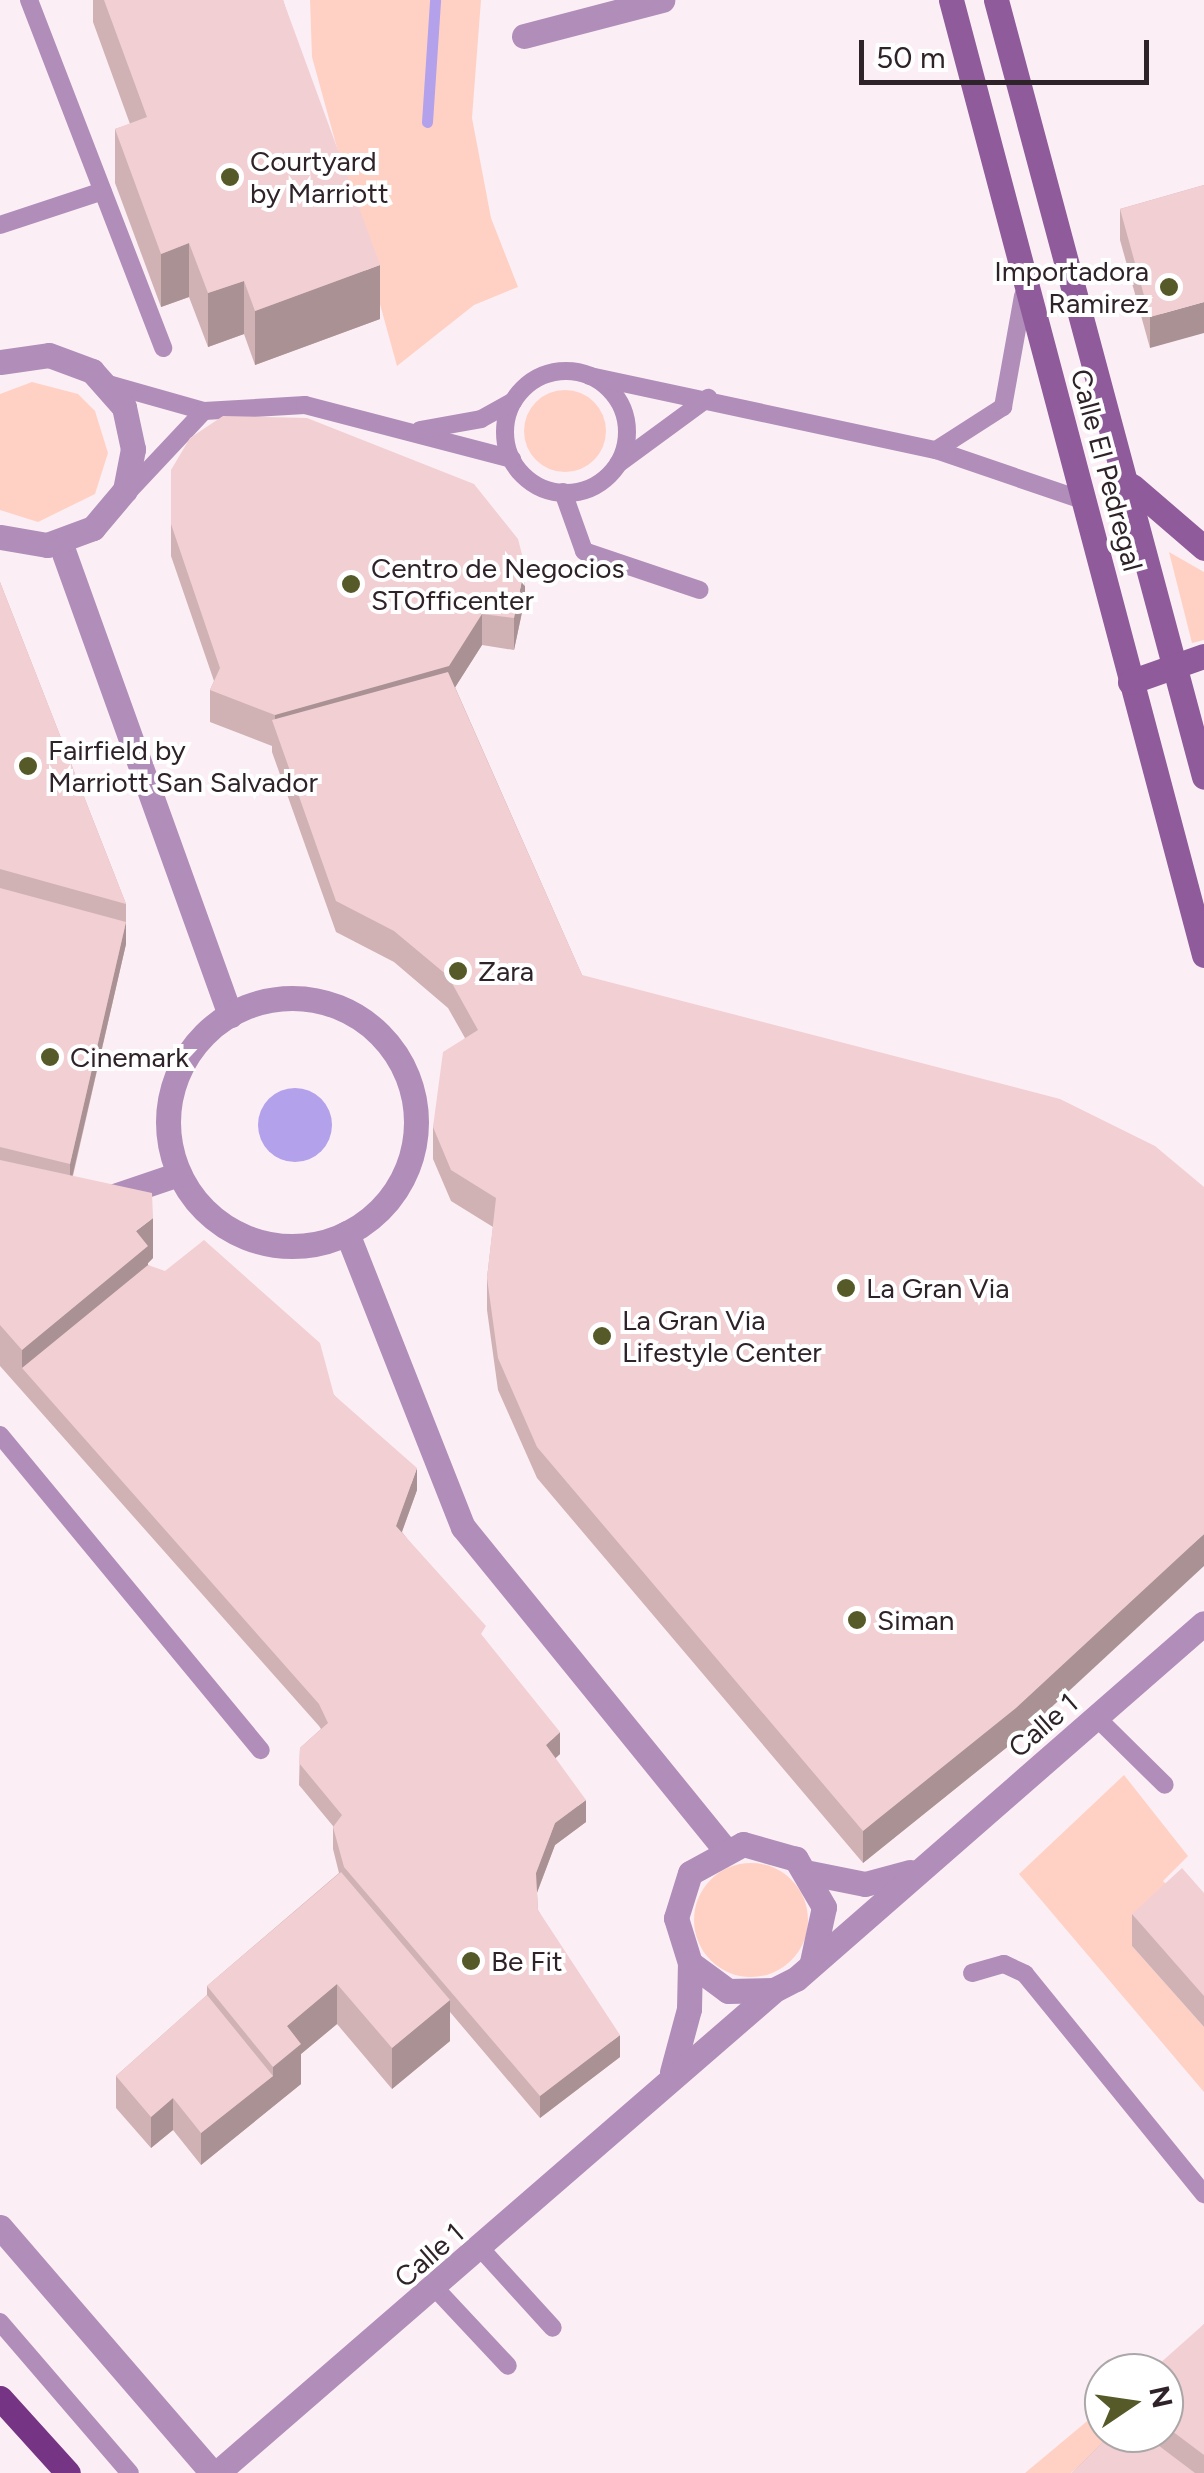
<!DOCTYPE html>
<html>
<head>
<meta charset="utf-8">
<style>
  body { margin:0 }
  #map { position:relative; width:1204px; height:2473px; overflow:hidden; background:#fbeff5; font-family:Figtree,sans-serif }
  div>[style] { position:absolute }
  .green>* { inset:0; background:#ffd1c4 }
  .round { border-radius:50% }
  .water>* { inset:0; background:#b3a1eb }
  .stream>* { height:11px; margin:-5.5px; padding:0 5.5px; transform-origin:5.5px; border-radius:5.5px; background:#b3a1eb }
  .service>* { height:18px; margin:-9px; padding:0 9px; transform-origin:9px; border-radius:9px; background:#b18db9 }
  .service>.ring { margin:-9px; padding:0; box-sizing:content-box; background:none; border:18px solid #b18db9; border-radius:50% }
  .pedestrian>* { height:25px; margin:-12.5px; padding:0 12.5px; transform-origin:12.5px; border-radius:12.5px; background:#b18db9 }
  .pedestrian>.ring { margin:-12.5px; padding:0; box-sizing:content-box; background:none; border:25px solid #b18db9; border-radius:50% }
  .minor>* { height:25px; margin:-12.5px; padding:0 12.5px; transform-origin:12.5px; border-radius:12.5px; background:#b18db9 }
  .tertiary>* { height:25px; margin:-12.5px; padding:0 12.5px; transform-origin:12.5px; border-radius:12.5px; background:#b18db9 }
  .secondary>* { height:25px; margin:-12.5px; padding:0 12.5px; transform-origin:12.5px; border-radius:12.5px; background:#8f5b9b }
  .primary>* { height:25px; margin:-12.5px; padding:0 12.5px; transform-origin:12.5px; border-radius:12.5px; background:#763584 }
  .wall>* { inset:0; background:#d0b2b5 }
  .shaded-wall>* { inset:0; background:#a99194 }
  .building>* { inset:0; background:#f2cfd3 }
  .dots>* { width:28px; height:28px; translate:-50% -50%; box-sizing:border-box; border:5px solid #fff; border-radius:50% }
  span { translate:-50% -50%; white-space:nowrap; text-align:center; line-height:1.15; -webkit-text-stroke:8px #fff; paint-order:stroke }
  .poi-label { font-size:28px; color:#2e2329 }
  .left { translate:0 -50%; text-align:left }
  .right { translate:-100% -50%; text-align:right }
  .street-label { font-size:28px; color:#2e2329 }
  .north { position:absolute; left:1084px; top:2353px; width:100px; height:100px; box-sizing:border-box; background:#fff; border:2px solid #aba7a9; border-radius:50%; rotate:77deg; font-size:28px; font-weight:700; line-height:40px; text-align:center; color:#2e2329 }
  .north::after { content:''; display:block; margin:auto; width:35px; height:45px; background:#565a28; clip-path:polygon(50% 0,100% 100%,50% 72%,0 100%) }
  .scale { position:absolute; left:859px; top:40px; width:290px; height:45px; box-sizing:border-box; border:5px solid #2e2329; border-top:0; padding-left:12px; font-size:30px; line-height:35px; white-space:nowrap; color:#2e2329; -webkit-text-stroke:8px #fff; paint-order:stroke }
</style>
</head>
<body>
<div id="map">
  <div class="green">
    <div style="clip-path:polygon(310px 0,481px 0,472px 118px,491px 218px,518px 287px,474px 305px,397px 366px,312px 57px)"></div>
    <div style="clip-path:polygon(32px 382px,78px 394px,95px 411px,108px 453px,95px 494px,38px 522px,0 510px,0 394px)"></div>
    <div class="round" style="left:524px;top:390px;width:82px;height:82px"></div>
    <div style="clip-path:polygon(1169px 552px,1204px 572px,1204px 640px,1192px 643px)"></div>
    <div style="clip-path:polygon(1124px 1775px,1188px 1856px,1163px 1881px,1182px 1900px,1132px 1946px,1204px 2027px,1204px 2092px,1019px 1874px)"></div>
    <div class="round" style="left:694px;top:1863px;width:114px;height:114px"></div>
    <div style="clip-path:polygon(1104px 2407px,1104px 2433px,1118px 2433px,1071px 2473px,1025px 2473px)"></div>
  </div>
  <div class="water">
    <div class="round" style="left:258px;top:1088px;width:74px;height:74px"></div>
  </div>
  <div class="stream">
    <div style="left:427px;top:122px;width:122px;rotate:-86.2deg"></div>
  </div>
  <div class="service">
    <div style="left:29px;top:0;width:373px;rotate:68.9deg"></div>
    <div style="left:0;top:225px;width:108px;rotate:-18.3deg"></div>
    <div class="ring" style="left:505px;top:371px;width:104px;height:104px"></div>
    <div style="left:590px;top:376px;width:354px;rotate:12.1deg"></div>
    <div style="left:936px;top:450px;width:157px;rotate:18.9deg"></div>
    <div style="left:108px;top:384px;width:100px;rotate:15.7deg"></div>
    <div style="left:204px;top:411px;width:101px;rotate:-3.4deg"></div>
    <div style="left:305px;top:405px;width:214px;rotate:14.6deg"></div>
    <div style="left:420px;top:430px;width:62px;rotate:-10.2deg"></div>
    <div style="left:481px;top:419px;width:37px;rotate:-29deg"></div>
    <div style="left:936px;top:450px;width:80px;rotate:-32.7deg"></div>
    <div style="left:1003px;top:407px;width:113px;rotate:-79.8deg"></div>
    <div style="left:618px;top:464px;width:112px;rotate:-36.3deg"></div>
    <div style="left:563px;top:492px;width:63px;rotate:70.4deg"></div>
    <div style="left:584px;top:551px;width:122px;rotate:18.6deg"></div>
    <div style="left:126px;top:494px;width:114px;rotate:-46.8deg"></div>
    <div style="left:0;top:1435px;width:409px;rotate:50.4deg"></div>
    <div style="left:1097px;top:1718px;width:95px;rotate:44.6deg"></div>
    <div style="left:972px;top:1973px;width:33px;rotate:-16deg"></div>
    <div style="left:1004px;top:1964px;width:23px;rotate:25deg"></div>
    <div style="left:1025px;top:1974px;width:284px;rotate:50.9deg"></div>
    <div style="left:482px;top:2250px;width:105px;rotate:47.7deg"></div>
    <div style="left:436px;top:2289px;width:105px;rotate:46.9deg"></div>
    <div style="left:0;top:2322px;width:199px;rotate:49.3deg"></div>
  </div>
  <div class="pedestrian">
    <div style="left:60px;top:542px;width:503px;rotate:70.23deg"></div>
    <div class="ring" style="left:168px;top:998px;width:223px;height:223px"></div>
    <div style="left:102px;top:1200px;width:81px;rotate:-18.7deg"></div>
    <div style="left:347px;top:1233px;width:316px;rotate:68.5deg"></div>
    <div style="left:463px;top:1527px;width:414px;rotate:50.9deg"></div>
  </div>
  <div class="minor">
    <div style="left:524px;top:36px;width:143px;rotate:-14.6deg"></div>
    <div style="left:0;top:362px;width:49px;rotate:-8.1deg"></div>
    <div style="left:49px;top:355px;width:46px;rotate:20.4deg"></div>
    <div style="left:92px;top:371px;width:48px;rotate:48.4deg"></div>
    <div style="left:124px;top:407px;width:43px;rotate:77.9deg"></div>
    <div style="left:133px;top:449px;width:42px;rotate:101deg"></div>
    <div style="left:125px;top:490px;width:50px;rotate:130.1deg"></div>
    <div style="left:93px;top:528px;width:49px;rotate:159.7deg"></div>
    <div style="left:47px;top:545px;width:48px;rotate:-170.3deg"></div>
    <div style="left:810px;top:1873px;width:56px;rotate:11.3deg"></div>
    <div style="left:865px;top:1884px;width:47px;rotate:-14.9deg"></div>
    <div style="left:812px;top:1962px;width:56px;rotate:-77.7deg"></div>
    <div style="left:824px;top:1907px;width:56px;rotate:-120.3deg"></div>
    <div style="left:796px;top:1859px;width:55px;rotate:-164.2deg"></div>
    <div style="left:743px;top:1844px;width:60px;rotate:151.3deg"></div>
    <div style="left:690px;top:1873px;width:47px;rotate:107.3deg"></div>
    <div style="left:676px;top:1918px;width:47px;rotate:72.7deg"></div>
    <div style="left:690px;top:1963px;width:47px;rotate:36.4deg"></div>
    <div style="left:728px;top:1991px;width:46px;rotate:-1.2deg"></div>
    <div style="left:774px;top:1990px;width:25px;rotate:-27deg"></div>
    <div style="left:796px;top:1979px;width:541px;rotate:-41.11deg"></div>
    <div style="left:672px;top:2072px;width:65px;rotate:-74.9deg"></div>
    <div style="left:689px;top:2009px;width:46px;rotate:-88.8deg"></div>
    <div style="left:217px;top:2473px;width:734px;rotate:-40.91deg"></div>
  </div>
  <div class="tertiary">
    <div style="left:0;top:2227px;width:325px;rotate:49.2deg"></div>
  </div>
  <div class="secondary">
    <div style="left:951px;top:0;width:988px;rotate:75.16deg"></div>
    <div style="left:996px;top:0;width:804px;rotate:75.01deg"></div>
    <div style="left:1132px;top:486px;width:95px;rotate:40.7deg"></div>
    <div style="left:1130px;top:682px;width:78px;rotate:-19.4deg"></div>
  </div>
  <div class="primary">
    <div style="left:0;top:2398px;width:101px;rotate:47.8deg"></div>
  </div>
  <div class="wall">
    <div style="clip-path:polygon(93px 0,283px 0,380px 319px,255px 365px,244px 334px,208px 347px,189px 297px,161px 307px,115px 183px,115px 129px,130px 124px,93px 22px)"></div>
    <div style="clip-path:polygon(1204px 185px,1150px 348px,1120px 240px,1120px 209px)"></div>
    <div style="clip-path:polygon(171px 470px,525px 598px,514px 650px,482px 645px,455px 687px,582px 975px,1016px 1740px,863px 1863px,537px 1478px,498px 1390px,487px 1310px,487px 1278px,493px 1227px,451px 1201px,433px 1159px,433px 1127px,465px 1038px,448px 1008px,394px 962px,336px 932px,272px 752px,272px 746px,210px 722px,210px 690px,214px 681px,171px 556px)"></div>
    <div style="clip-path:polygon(0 582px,126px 904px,126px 944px,73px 1176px,153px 1258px,148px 1263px,148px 1265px,334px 1395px,417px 1490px,402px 1532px,486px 1641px,560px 1754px,555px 1758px,586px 1822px,555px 1845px,537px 1893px,538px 1910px,620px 2057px,540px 2118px,450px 2012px,450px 2041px,392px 2089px,337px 2024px,301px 2054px,301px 2084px,201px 2165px,173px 2130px,151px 2148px,116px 2108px,116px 2076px,207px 1995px,207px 1986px,339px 1873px,333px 1849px,333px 1826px,299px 1785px,300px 1748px,321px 1729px,319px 1726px,0 1366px)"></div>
    <div style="clip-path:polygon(1204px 1893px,1204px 2027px,1132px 1946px,1132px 1914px)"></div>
    <div style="clip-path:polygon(1204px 2324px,1204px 2473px,1072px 2473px,1112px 2433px,1164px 2433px,1164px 2373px)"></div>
  </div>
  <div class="shaded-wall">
    <div style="clip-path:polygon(189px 243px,189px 297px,161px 307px,161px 254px)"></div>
    <div style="clip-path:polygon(380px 265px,380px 319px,255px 365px,255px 311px)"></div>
    <div style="clip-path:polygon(244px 281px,244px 334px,208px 347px,208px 293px)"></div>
    <div style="clip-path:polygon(1204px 302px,1204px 333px,1150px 348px,1150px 317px)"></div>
    <div style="clip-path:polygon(525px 566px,525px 598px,514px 650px,514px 618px)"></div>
    <div style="clip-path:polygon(482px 614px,482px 645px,449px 697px,275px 728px,275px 715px)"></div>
    <div style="clip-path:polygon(126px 922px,126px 944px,70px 1186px,70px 1164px)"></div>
    <div style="clip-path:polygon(153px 1218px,153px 1258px,148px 1263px,148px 1287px,22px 1368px,22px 1390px,22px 1350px,136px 1231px)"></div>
    <div style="clip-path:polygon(417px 1468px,417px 1490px,396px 1548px,396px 1526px)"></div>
    <div style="clip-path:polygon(1204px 1534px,1204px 1566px,1016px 1740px,863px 1863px,863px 1831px)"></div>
    <div style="clip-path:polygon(560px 1732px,560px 1754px,546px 1767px,546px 1745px)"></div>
    <div style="clip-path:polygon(586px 1800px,586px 1822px,555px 1845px,536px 1895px,536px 1873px,555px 1823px)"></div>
    <div style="clip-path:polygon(337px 1984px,337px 2024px,301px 2054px,301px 2084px,201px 2165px,201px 2133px,273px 2076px,273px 2067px,287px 2026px)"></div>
    <div style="clip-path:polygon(450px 2000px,450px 2041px,392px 2089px,392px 2048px)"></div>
    <div style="clip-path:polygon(620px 2035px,620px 2057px,540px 2118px,540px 2096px)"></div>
    <div style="clip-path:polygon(173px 2098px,173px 2130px,151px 2148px,151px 2117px)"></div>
  </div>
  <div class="building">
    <div style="clip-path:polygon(104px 0,283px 0,380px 265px,255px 311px,244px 281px,208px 293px,189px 243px,161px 254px,115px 129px,147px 117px)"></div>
    <div style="clip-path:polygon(1204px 185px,1204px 302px,1150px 317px,1120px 209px)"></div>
    <div style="clip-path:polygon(223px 416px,307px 418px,474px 484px,518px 539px,525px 566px,514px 618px,482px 614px,449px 666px,275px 715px,210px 690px,220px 668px,171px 524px,171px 470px,190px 438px)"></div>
    <div style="clip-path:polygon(0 582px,126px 904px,0 869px)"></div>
    <div style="clip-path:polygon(448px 672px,582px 975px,1060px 1099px,1155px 1146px,1204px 1187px,1204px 1534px,1016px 1708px,863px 1831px,537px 1447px,498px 1358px,487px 1278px,496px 1198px,451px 1170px,433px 1127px,443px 1052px,478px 1030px,448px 976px,394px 931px,336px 901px,272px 720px)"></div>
    <div style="clip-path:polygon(0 888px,126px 922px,70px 1164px,0 1147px)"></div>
    <div style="clip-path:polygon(0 1160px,152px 1193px,153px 1218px,136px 1231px,148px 1246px,22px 1350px,0 1325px)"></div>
    <div style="clip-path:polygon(204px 1240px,320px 1343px,334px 1395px,417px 1468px,396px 1526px,486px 1626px,481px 1634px,560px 1732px,546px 1745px,586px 1800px,555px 1823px,536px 1873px,538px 1910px,620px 2035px,540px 2096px,344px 1867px,333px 1827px,342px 1815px,299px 1763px,300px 1748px,328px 1723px,319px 1704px,22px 1368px,148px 1265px,165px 1271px)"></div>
    <div style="clip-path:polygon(1182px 1868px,1204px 1893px,1204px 1996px,1132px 1914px)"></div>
    <div style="clip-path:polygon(341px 1872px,450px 2000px,392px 2048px,337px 1984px,287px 2026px,301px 2044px,273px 2067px,207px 1986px)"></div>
    <div style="clip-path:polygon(207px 1995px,273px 2076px,201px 2133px,173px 2098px,151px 2117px,116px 2076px)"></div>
    <div style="clip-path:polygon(1204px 2324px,1204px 2455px,1164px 2425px,1164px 2373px,1149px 2373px)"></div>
    <div style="clip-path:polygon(1112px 2433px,1142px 2433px,1195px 2473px,1072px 2473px)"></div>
  </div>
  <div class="dots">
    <div style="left:230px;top:177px;background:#565a28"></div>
    <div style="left:1169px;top:287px;background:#565a28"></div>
    <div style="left:351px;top:584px;background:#565a28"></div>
    <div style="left:28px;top:766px;background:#565a28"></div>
    <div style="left:458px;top:971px;background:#565a28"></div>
    <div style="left:50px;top:1057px;background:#565a28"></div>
    <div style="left:846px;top:1288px;background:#565a28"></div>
    <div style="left:602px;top:1336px;background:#565a28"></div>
    <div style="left:857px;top:1620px;background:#565a28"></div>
    <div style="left:471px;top:1961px;background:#565a28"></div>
  </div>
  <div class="poi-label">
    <span class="left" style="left:250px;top:177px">Courtyard<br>by Marriott</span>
    <span class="right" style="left:1149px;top:287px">Importadora<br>Ramirez</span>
    <span class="left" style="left:371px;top:584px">Centro de Negocios<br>STOfficenter</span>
    <span class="left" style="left:48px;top:766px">Fairfield by<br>Marriott San Salvador</span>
    <span class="left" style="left:478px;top:971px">Zara</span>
    <span class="left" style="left:70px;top:1057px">Cinemark</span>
    <span class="left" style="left:866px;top:1288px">La Gran Via</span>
    <span class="left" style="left:622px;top:1336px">La Gran Via<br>Lifestyle Center</span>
    <span class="left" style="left:877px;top:1620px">Siman</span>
    <span class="left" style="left:491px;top:1961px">Be Fit</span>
  </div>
  <div class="street-label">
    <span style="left:1107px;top:470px;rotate:75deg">Calle El Pedregal</span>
    <span style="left:1043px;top:1725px;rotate:-41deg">Calle 1</span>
    <span style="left:429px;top:2255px;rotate:-41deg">Calle 1</span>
  </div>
  <div class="north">N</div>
  <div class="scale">50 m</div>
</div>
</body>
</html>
